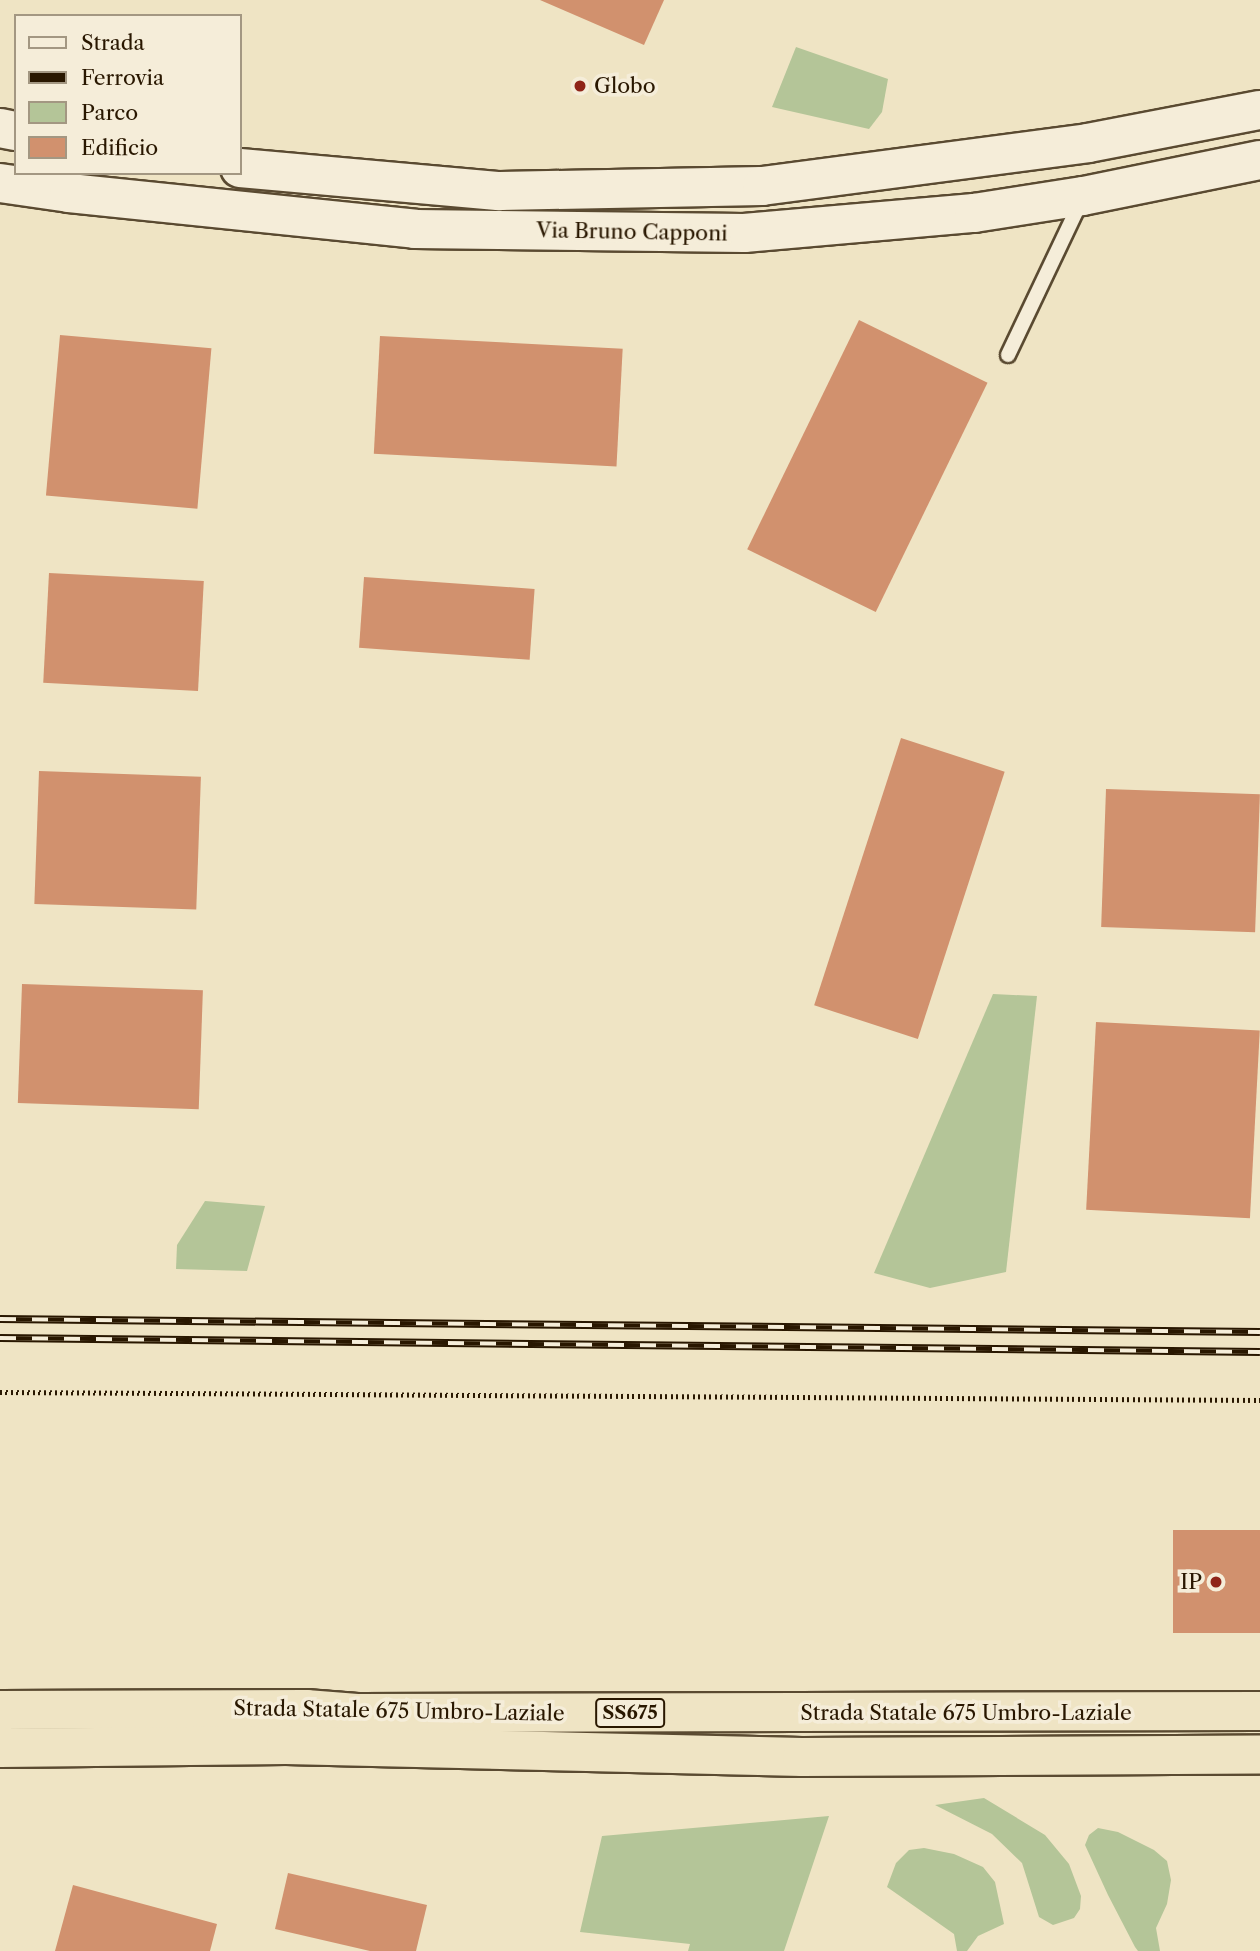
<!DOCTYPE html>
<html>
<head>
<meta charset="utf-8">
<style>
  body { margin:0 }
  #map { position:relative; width:1260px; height:1951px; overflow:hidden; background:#efe4c4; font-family:"Libre Caslon Text",serif }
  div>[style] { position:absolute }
  .green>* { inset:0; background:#b4c598 }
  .building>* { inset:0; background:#d1916e; transform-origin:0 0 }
  .path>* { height:4.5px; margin-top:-2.25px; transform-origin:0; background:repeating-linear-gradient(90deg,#291700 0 2px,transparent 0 5.5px) }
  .roads { filter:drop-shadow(2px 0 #5a4a31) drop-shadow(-2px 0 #5a4a31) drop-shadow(0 2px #5a4a31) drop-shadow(0 -2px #5a4a31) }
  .lane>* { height:14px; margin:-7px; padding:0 7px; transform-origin:7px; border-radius:7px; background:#f5edd9 }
  .secondary>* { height:38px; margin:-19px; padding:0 19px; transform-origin:19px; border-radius:19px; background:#f5edd9 }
  .highway>* { height:38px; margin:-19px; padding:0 19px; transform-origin:19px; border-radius:19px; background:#efe4c4 }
  .rail>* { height:8px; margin-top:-4px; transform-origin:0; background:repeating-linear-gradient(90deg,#f5edd9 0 16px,#291700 0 32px); box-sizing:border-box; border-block:2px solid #291700 }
  .dots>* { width:19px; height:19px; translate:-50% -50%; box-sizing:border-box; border:4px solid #f5edd9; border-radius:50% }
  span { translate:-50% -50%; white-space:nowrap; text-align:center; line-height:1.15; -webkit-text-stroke:7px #f5edd9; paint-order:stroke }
  .shield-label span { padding:2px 5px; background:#f5edd9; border:2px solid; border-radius:5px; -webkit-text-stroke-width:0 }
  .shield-label { font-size:19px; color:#291700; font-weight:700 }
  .poi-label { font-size:21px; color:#291700 }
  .left { translate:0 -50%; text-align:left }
  .right { translate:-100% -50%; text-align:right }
  .street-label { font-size:21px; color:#291700 }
  .legend { position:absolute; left:14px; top:14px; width:228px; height:161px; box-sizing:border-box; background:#f5edd9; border:2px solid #a39782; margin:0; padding:9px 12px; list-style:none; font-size:21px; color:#291700 }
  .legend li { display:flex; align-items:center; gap:14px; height:35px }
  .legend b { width:35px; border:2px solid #a39782 }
</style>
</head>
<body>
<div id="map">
  <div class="green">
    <div style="clip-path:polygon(796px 47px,888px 79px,882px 112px,869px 129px,772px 107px)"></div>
    <div style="clip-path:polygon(993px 994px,1037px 996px,1006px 1272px,930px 1288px,874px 1273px)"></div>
    <div style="clip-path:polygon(205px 1201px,265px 1206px,247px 1271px,176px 1269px,177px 1245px)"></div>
    <div style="clip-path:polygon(984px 1798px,1045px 1835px,1069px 1864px,1081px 1896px,1080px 1909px,1074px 1918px,1053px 1925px,1039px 1917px,1022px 1863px,992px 1834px,935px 1805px)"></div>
    <div style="clip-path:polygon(829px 1816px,784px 1951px,688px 1951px,690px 1944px,580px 1932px,602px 1836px)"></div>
    <div style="clip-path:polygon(1098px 1828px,1118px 1832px,1154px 1850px,1167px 1861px,1171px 1880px,1167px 1904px,1156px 1928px,1160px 1951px,1138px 1951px,1135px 1947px,1108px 1895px,1085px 1845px,1089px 1835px)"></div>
    <div style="clip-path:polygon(924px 1848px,954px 1854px,983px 1867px,995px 1882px,1004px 1924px,978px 1936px,967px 1951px,957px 1951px,954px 1934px,887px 1887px,896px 1863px,909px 1850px)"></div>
  </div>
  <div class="building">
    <div style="clip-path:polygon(540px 0,664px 0,644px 45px)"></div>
    <div style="left:859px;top:320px;width:143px;height:255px;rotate:26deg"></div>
    <div style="left:60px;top:335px;width:152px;height:161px;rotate:5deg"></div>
    <div style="left:380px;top:336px;width:243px;height:118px;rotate:3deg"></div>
    <div style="left:49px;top:573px;width:155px;height:110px;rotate:3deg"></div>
    <div style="left:364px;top:577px;width:171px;height:71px;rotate:4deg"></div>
    <div style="left:901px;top:738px;width:109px;height:281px;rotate:18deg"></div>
    <div style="left:39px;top:771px;width:162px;height:133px;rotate:2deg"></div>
    <div style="left:1106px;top:789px;width:154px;height:138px;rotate:2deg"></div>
    <div style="left:22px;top:984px;width:181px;height:119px;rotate:2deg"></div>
    <div style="left:1096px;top:1022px;width:164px;height:188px;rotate:3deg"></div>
    <div style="left:1260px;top:1530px;width:103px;height:87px;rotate:90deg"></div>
    <div style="clip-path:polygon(288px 1873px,427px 1905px,416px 1951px,370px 1951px,275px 1929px)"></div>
    <div style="clip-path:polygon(73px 1885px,217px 1924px,210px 1951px,55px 1951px)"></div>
  </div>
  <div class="path">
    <div style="left:0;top:1392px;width:1260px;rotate:0.36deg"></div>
  </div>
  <div class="roads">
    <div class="lane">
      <div style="left:1008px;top:355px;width:170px;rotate:-64.6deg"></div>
    </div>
    <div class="secondary">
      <div style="left:0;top:128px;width:16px;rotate:11deg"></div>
      <div style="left:240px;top:168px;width:261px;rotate:5.1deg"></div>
      <div style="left:500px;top:191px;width:262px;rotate:-1.1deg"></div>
      <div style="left:762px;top:186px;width:329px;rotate:-7.5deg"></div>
      <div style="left:1088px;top:143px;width:175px;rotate:-10.9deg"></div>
      <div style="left:0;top:183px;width:70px;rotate:8.2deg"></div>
      <div style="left:69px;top:193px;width:348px;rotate:5.9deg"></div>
      <div style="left:415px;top:229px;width:329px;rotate:0.7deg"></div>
      <div style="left:744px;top:233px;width:231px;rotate:-5deg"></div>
      <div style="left:974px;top:213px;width:110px;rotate:-8.9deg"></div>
      <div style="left:1083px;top:196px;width:181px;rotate:-11.5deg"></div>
    </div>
    <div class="highway">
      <div style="left:0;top:1710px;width:306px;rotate:-0.2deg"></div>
      <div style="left:306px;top:1709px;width:51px;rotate:4.5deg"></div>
      <div style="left:357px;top:1713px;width:903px;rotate:-0.13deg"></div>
      <div style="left:0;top:1748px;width:286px;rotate:-0.6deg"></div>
      <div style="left:286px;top:1745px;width:516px;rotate:1.33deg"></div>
      <div style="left:802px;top:1757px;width:458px;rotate:-0.3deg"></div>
    </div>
  </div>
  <div class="rail">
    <div style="left:0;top:1319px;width:1260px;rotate:0.59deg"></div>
    <div style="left:0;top:1338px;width:1260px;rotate:0.64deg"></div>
  </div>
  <div class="dots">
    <div style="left:580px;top:86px;background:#8f2418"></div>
    <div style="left:1216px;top:1582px;background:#8f2418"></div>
  </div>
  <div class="shield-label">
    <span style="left:630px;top:1713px">SS675</span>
  </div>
  <div class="poi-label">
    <span class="left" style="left:594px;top:86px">Globo</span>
    <span class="right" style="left:1202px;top:1582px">IP</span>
  </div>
  <div class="street-label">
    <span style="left:632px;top:232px;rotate:1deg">Via Bruno Capponi</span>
    <span style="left:399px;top:1711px;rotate:1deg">Strada Statale 675 Umbro-Laziale</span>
    <span style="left:966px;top:1713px">Strada Statale 675 Umbro-Laziale</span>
  </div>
  <ul class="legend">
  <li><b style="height:9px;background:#f5edd9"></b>Strada</li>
  <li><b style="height:9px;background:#291700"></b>Ferrovia</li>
  <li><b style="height:19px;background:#b4c598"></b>Parco</li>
  <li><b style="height:19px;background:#d1916e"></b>Edificio</li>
  </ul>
</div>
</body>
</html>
